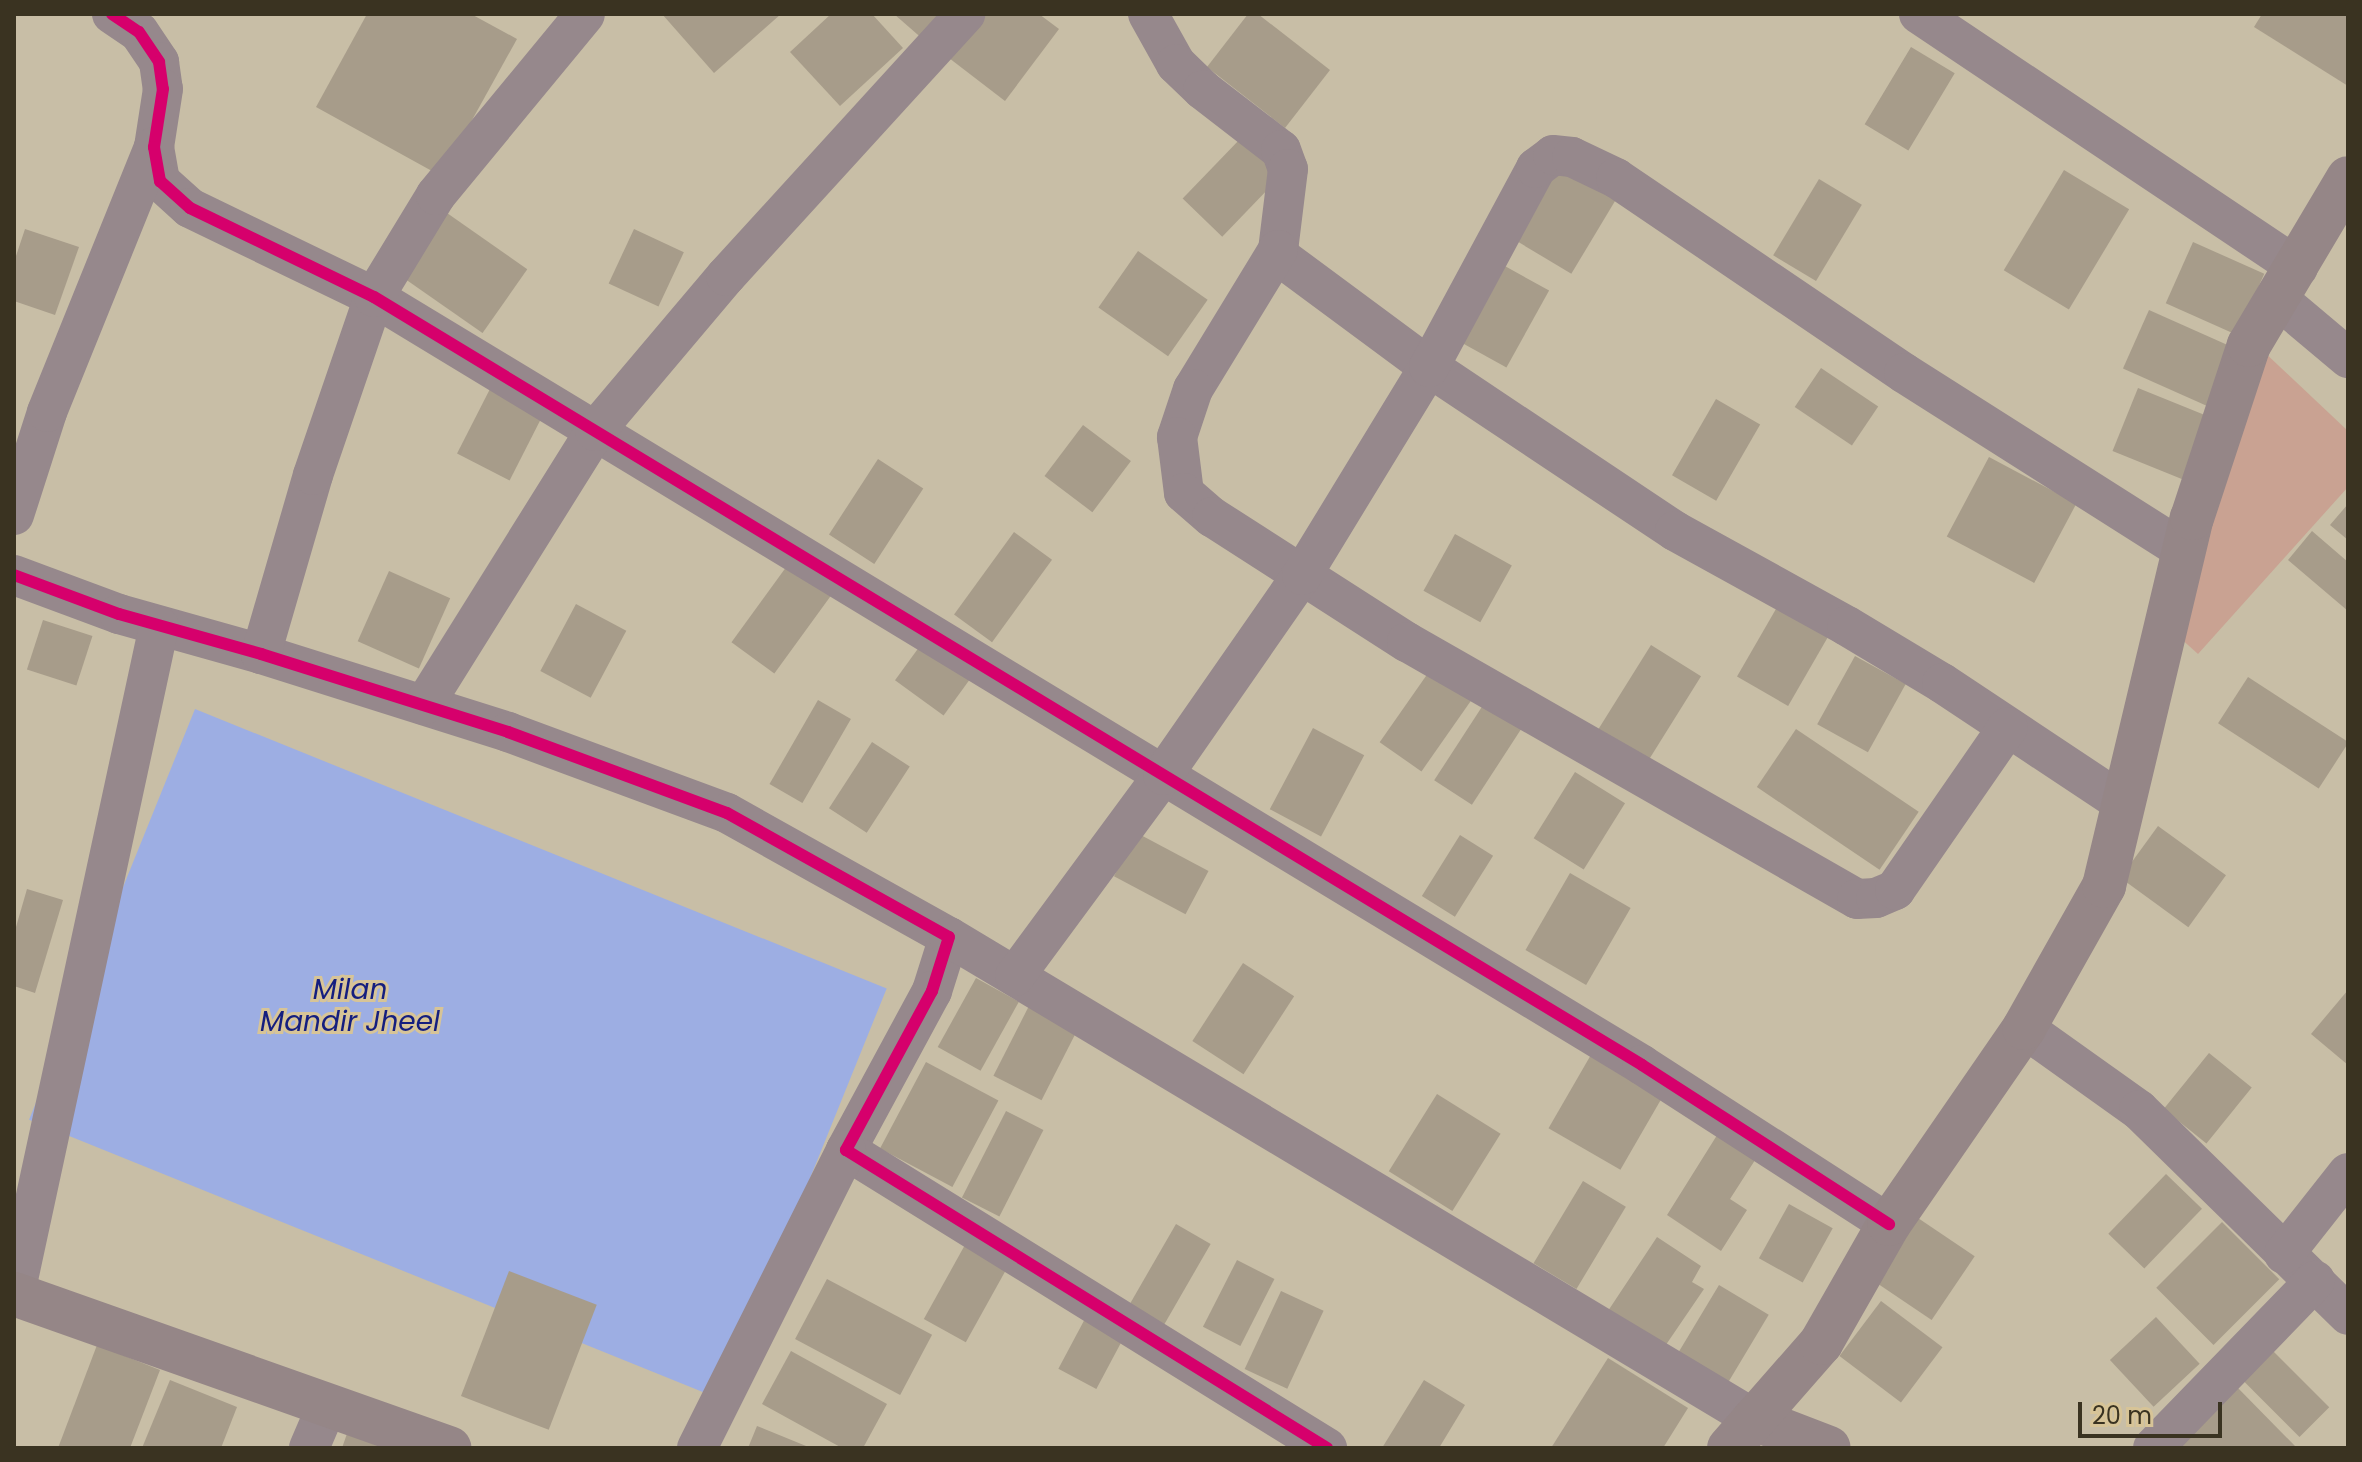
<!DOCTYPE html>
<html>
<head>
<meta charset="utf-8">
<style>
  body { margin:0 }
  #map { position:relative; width:2362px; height:1462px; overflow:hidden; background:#c8bea6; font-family:Poppins,sans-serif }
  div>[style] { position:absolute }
  .green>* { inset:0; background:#c9a292 }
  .water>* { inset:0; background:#9daee3; transform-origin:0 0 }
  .building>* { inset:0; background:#a79c8a; transform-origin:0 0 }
  .street>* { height:40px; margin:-20px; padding:0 20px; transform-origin:20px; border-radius:20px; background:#96888c }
  .secondary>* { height:44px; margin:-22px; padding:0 22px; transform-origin:22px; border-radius:22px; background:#958687 }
  .cycleway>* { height:12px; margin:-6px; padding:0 6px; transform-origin:6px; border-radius:6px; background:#d6006c }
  span { translate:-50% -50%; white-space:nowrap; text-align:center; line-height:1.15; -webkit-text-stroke:6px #d7c497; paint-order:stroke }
  .water-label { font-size:28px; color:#141e7f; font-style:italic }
  .frame { position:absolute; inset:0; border:16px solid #3a3321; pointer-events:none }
  .scale { position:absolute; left:2078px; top:1402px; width:144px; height:36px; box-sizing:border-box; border:4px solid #3a3321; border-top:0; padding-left:10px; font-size:24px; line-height:28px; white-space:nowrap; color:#3a3321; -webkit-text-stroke:6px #d7c497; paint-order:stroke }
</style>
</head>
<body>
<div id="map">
  <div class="green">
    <div style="clip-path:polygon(2261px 349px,2348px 431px,2348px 487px,2198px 654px,2178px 636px)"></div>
  </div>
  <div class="water">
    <div style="left:195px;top:709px;width:746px;height:443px;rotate:22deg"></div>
  </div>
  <div class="building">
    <div style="clip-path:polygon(367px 14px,471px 14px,517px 39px,441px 176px,316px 107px)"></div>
    <div style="clip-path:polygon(662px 14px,781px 14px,714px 73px)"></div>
    <div style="clip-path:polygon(831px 14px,872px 14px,903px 48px,840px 106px,790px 52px)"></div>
    <div style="clip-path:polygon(894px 14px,948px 14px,925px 41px)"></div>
    <div style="clip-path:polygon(982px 14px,1039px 14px,1059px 29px,1005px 101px,949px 58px)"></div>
    <div style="clip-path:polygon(1248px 14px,1258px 14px,1330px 70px,1285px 128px,1207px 67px)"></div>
    <div style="clip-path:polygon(2262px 14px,2348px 14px,2348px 86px,2254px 27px)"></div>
    <div style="left:1911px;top:47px;width:51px;height:90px;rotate:31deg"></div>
    <div style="left:1241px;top:138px;width:55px;height:84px;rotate:44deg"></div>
    <div style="left:1558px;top:162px;width:69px;height:89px;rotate:31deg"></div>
    <div style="left:2064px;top:170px;width:76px;height:117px;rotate:31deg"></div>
    <div style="left:1819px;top:179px;width:50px;height:89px;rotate:31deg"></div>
    <div style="left:447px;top:213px;width:98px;height:78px;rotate:35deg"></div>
    <div style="clip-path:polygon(25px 229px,79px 247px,55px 315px,14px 301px,14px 262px)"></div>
    <div style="left:634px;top:229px;width:55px;height:60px;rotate:25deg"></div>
    <div style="left:2193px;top:242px;width:78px;height:67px;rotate:24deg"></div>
    <div style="left:1138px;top:251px;width:85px;height:69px;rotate:35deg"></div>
    <div style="left:1494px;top:260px;width:63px;height:88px;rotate:29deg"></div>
    <div style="left:2149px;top:310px;width:94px;height:64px;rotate:24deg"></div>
    <div style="left:1821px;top:368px;width:69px;height:47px;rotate:34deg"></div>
    <div style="left:492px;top:385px;width:59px;height:77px;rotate:27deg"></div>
    <div style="left:2138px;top:388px;width:78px;height:68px;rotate:22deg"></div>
    <div style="left:1716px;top:399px;width:51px;height:88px;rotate:30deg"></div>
    <div style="left:1083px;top:425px;width:60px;height:64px;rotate:37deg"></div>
    <div style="left:1989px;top:457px;width:99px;height:90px;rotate:28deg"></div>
    <div style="left:878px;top:459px;width:54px;height:90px;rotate:33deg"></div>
    <div style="clip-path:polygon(2348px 504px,2348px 540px,2330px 525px)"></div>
    <div style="clip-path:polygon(2312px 531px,2348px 562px,2348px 611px,2288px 560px)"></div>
    <div style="left:1014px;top:532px;width:47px;height:102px;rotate:36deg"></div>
    <div style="left:1455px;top:534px;width:65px;height:65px;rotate:29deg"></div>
    <div style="left:792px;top:559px;width:53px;height:103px;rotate:36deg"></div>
    <div style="left:389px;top:571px;width:67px;height:77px;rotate:24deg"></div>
    <div style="left:1780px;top:602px;width:59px;height:86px;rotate:30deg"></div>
    <div style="left:576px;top:604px;width:57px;height:76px;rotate:28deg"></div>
    <div style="left:43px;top:620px;width:52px;height:52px;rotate:18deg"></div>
    <div style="left:925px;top:639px;width:60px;height:51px;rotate:36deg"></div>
    <div style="left:1651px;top:645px;width:59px;height:100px;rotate:32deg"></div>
    <div style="left:1855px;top:656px;width:58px;height:78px;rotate:29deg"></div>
    <div style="left:1433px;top:666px;width:51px;height:93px;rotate:35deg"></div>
    <div style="left:2248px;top:677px;width:120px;height:55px;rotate:33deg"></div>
    <div style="left:1487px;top:699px;width:45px;height:97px;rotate:33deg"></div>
    <div style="left:818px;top:700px;width:38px;height:97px;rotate:30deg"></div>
    <div style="left:1313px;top:728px;width:58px;height:92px;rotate:28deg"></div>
    <div style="left:1796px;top:729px;width:148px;height:70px;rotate:34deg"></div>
    <div style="left:872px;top:742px;width:45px;height:79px;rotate:33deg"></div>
    <div style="left:1575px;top:772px;width:59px;height:78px;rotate:32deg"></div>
    <div style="left:2158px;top:826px;width:84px;height:64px;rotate:36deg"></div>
    <div style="left:1137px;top:833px;width:81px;height:49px;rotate:28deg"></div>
    <div style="left:1460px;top:835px;width:39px;height:72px;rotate:32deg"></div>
    <div style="left:1570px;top:873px;width:70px;height:89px;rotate:30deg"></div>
    <div style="clip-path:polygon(27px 889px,63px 900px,35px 993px,14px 986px,14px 934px)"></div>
    <div style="left:1243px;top:963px;width:61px;height:93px;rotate:33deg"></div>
    <div style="left:976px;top:978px;width:49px;height:79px;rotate:29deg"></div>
    <div style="clip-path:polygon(2348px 990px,2348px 1065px,2311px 1034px)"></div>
    <div style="left:1032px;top:1000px;width:54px;height:85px;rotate:27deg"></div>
    <div style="left:1592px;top:1053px;width:83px;height:87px;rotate:30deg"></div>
    <div style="left:2209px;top:1053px;width:55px;height:72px;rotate:39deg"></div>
    <div style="left:926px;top:1062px;width:82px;height:98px;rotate:28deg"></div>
    <div style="left:1437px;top:1094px;width:75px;height:91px;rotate:32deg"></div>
    <div style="left:1006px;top:1111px;width:42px;height:97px;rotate:27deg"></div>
    <div style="clip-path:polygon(1719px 1132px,1757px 1157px,1730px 1199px,1747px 1210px,1721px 1251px,1667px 1215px)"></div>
    <div style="left:2166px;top:1174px;width:50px;height:83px;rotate:44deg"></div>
    <div style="left:1583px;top:1181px;width:50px;height:96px;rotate:31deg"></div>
    <div style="left:1789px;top:1204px;width:50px;height:62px;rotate:29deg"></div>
    <div style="left:1915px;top:1216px;width:72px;height:77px;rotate:34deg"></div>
    <div style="left:2222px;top:1222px;width:81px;height:93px;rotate:45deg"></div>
    <div style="left:1176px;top:1224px;width:40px;height:94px;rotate:30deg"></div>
    <div style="clip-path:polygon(1657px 1237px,1701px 1266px,1692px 1282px,1704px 1289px,1659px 1355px,1604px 1317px)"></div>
    <div style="left:966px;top:1243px;width:48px;height:87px;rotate:29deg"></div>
    <div style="left:1237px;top:1260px;width:42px;height:75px;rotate:27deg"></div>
    <div style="left:509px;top:1271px;width:94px;height:134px;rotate:21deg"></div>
    <div style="left:827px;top:1279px;width:119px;height:68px;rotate:28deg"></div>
    <div style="left:1719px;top:1285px;width:58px;height:94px;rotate:31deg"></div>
    <div style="left:1281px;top:1291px;width:47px;height:86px;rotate:25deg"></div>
    <div style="left:1881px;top:1301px;width:77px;height:69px;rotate:37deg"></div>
    <div style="left:1087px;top:1315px;width:43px;height:61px;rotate:28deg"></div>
    <div style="left:2156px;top:1317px;width:64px;height:63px;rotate:47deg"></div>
    <div style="clip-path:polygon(97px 1345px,160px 1370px,130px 1448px,58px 1448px)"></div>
    <div style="left:2267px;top:1345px;width:88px;height:42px;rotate:45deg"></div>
    <div style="clip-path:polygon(791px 1351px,887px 1404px,863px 1448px,842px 1448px,762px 1404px)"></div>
    <div style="clip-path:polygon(1608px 1358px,1688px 1408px,1663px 1448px,1551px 1448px)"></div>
    <div style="clip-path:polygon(170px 1380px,237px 1407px,221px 1448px,142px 1448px)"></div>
    <div style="clip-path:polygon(1424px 1380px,1465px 1405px,1439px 1448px,1382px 1448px)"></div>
    <div style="clip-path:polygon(2235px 1385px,2295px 1446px,2173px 1448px)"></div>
    <div style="clip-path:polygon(350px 1425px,415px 1448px,342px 1448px)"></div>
    <div style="clip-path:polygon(757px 1426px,811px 1448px,748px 1448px)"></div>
  </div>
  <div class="street">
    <div style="left:112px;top:14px;width:32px;rotate:34deg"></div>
    <div style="left:139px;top:32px;width:36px;rotate:56deg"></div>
    <div style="left:159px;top:62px;width:27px;rotate:82deg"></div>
    <div style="left:163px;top:89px;width:59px;rotate:98.8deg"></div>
    <div style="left:154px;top:147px;width:35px;rotate:80deg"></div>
    <div style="left:160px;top:181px;width:40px;rotate:42deg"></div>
    <div style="left:190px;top:208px;width:204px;rotate:25.8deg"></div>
    <div style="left:374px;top:297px;width:1482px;rotate:31.2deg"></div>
    <div style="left:1642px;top:1065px;width:294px;rotate:32.8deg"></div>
    <div style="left:1148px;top:14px;width:57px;rotate:60.8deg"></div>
    <div style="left:1176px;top:64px;width:37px;rotate:44deg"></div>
    <div style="left:1203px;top:90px;width:98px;rotate:37.6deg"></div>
    <div style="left:1281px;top:150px;width:20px;rotate:70deg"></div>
    <div style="left:1288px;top:169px;width:82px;rotate:97deg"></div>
    <div style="left:1278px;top:250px;width:10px;rotate:61deg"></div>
    <div style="left:1283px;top:259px;width:182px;rotate:36.5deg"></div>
    <div style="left:1429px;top:367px;width:296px;rotate:33.7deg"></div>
    <div style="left:1675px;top:531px;width:196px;rotate:28.9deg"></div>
    <div style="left:1847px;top:626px;width:111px;rotate:31deg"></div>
    <div style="left:1942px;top:683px;width:219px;rotate:33.6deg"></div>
    <div style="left:1919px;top:14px;width:456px;rotate:33.8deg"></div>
    <div style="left:1278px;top:250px;width:163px;rotate:121.4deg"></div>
    <div style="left:1193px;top:389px;width:51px;rotate:108.4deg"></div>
    <div style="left:1177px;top:437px;width:56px;rotate:82.9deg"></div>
    <div style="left:1184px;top:493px;width:37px;rotate:41deg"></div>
    <div style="left:1212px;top:517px;width:232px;rotate:32.7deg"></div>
    <div style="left:1407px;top:642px;width:518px;rotate:29.73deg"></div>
    <div style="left:1857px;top:899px;width:19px;rotate:-3deg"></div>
    <div style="left:1876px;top:898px;width:21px;rotate:-23deg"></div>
    <div style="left:1895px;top:890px;width:198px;rotate:-55.3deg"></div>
    <div style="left:2278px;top:299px;width:92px;rotate:40.1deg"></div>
    <div style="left:14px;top:515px;width:108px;rotate:-72.2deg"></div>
    <div style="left:47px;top:412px;width:286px;rotate:-68deg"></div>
    <div style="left:14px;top:575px;width:112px;rotate:20.4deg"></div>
    <div style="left:119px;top:614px;width:148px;rotate:15.7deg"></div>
    <div style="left:261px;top:654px;width:259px;rotate:17.5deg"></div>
    <div style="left:508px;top:732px;width:233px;rotate:20.3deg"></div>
    <div style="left:727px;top:813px;width:254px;rotate:29.2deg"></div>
    <div style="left:949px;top:937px;width:57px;rotate:107.5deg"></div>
    <div style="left:932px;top:991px;width:181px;rotate:118.4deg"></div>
    <div style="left:846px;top:1150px;width:566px;rotate:31.78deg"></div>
    <div style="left:261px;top:654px;width:186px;rotate:-73.8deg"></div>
    <div style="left:313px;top:475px;width:188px;rotate:-71.1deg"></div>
    <div style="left:374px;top:297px;width:119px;rotate:-58.7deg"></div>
    <div style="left:436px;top:195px;width:234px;rotate:-50.5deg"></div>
    <div style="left:424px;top:705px;width:323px;rotate:-58deg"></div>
    <div style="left:595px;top:431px;width:203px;rotate:-49.8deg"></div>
    <div style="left:726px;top:276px;width:355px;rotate:-47.6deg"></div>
    <div style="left:949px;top:937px;width:938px;rotate:30.91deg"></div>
    <div style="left:1015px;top:976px;width:250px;rotate:-53.6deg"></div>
    <div style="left:1163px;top:775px;width:244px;rotate:-55.2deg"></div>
    <div style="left:1302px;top:575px;width:244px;rotate:-58.6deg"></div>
    <div style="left:1429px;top:367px;width:226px;rotate:-61.7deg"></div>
    <div style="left:1536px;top:168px;width:21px;rotate:-37deg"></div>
    <div style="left:1553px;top:155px;width:19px;rotate:6deg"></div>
    <div style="left:1572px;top:157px;width:49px;rotate:25.5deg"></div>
    <div style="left:1616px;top:178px;width:348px;rotate:34.1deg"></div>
    <div style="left:1904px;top:373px;width:332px;rotate:32.4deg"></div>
    <div style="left:2024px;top:1028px;width:141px;rotate:35.5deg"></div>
    <div style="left:2139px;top:1110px;width:293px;rotate:44.4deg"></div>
    <div style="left:2284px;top:1254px;width:103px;rotate:-51.7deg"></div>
    <div style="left:14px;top:1298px;width:687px;rotate:-77.82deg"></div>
    <div style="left:309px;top:1448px;width:46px;rotate:-66.8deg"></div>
    <div style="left:697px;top:1448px;width:333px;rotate:-63.4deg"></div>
    <div style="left:2153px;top:1448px;width:233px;rotate:-45.9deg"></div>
  </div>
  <div class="secondary">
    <div style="left:14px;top:1294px;width:462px;rotate:19.5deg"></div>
    <div style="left:1754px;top:1419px;width:80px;rotate:21.1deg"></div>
    <div style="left:1729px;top:1448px;width:140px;rotate:-48.8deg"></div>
    <div style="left:1821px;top:1343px;width:137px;rotate:-60.3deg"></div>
    <div style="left:1889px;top:1224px;width:238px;rotate:-55.4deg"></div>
    <div style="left:2024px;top:1028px;width:163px;rotate:-60.6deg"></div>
    <div style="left:2104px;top:886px;width:378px;rotate:-76.6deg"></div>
    <div style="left:2192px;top:518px;width:182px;rotate:-71.8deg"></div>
    <div style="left:2249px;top:345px;width:194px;rotate:-59.3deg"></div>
  </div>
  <div class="cycleway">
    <div style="left:112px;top:14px;width:32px;rotate:34deg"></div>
    <div style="left:139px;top:32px;width:36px;rotate:56deg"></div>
    <div style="left:159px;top:62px;width:27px;rotate:82deg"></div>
    <div style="left:163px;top:89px;width:59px;rotate:98.8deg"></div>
    <div style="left:154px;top:147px;width:35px;rotate:80deg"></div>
    <div style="left:160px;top:181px;width:40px;rotate:42deg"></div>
    <div style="left:190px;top:208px;width:204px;rotate:25.8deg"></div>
    <div style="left:374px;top:297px;width:1482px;rotate:31.2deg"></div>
    <div style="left:1642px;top:1065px;width:294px;rotate:32.8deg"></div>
    <div style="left:14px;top:575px;width:112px;rotate:20.4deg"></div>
    <div style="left:119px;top:614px;width:148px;rotate:15.7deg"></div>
    <div style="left:261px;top:654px;width:259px;rotate:17.5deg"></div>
    <div style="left:508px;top:732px;width:233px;rotate:20.3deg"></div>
    <div style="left:727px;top:813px;width:254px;rotate:29.2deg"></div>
    <div style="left:949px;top:937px;width:57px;rotate:107.5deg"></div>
    <div style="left:932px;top:991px;width:181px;rotate:118.4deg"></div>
    <div style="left:846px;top:1150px;width:566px;rotate:31.78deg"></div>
  </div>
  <div class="water-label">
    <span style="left:350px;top:1006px">Milan<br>Mandir Jheel</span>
  </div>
  <div class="frame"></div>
  <div class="scale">20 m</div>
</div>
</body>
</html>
